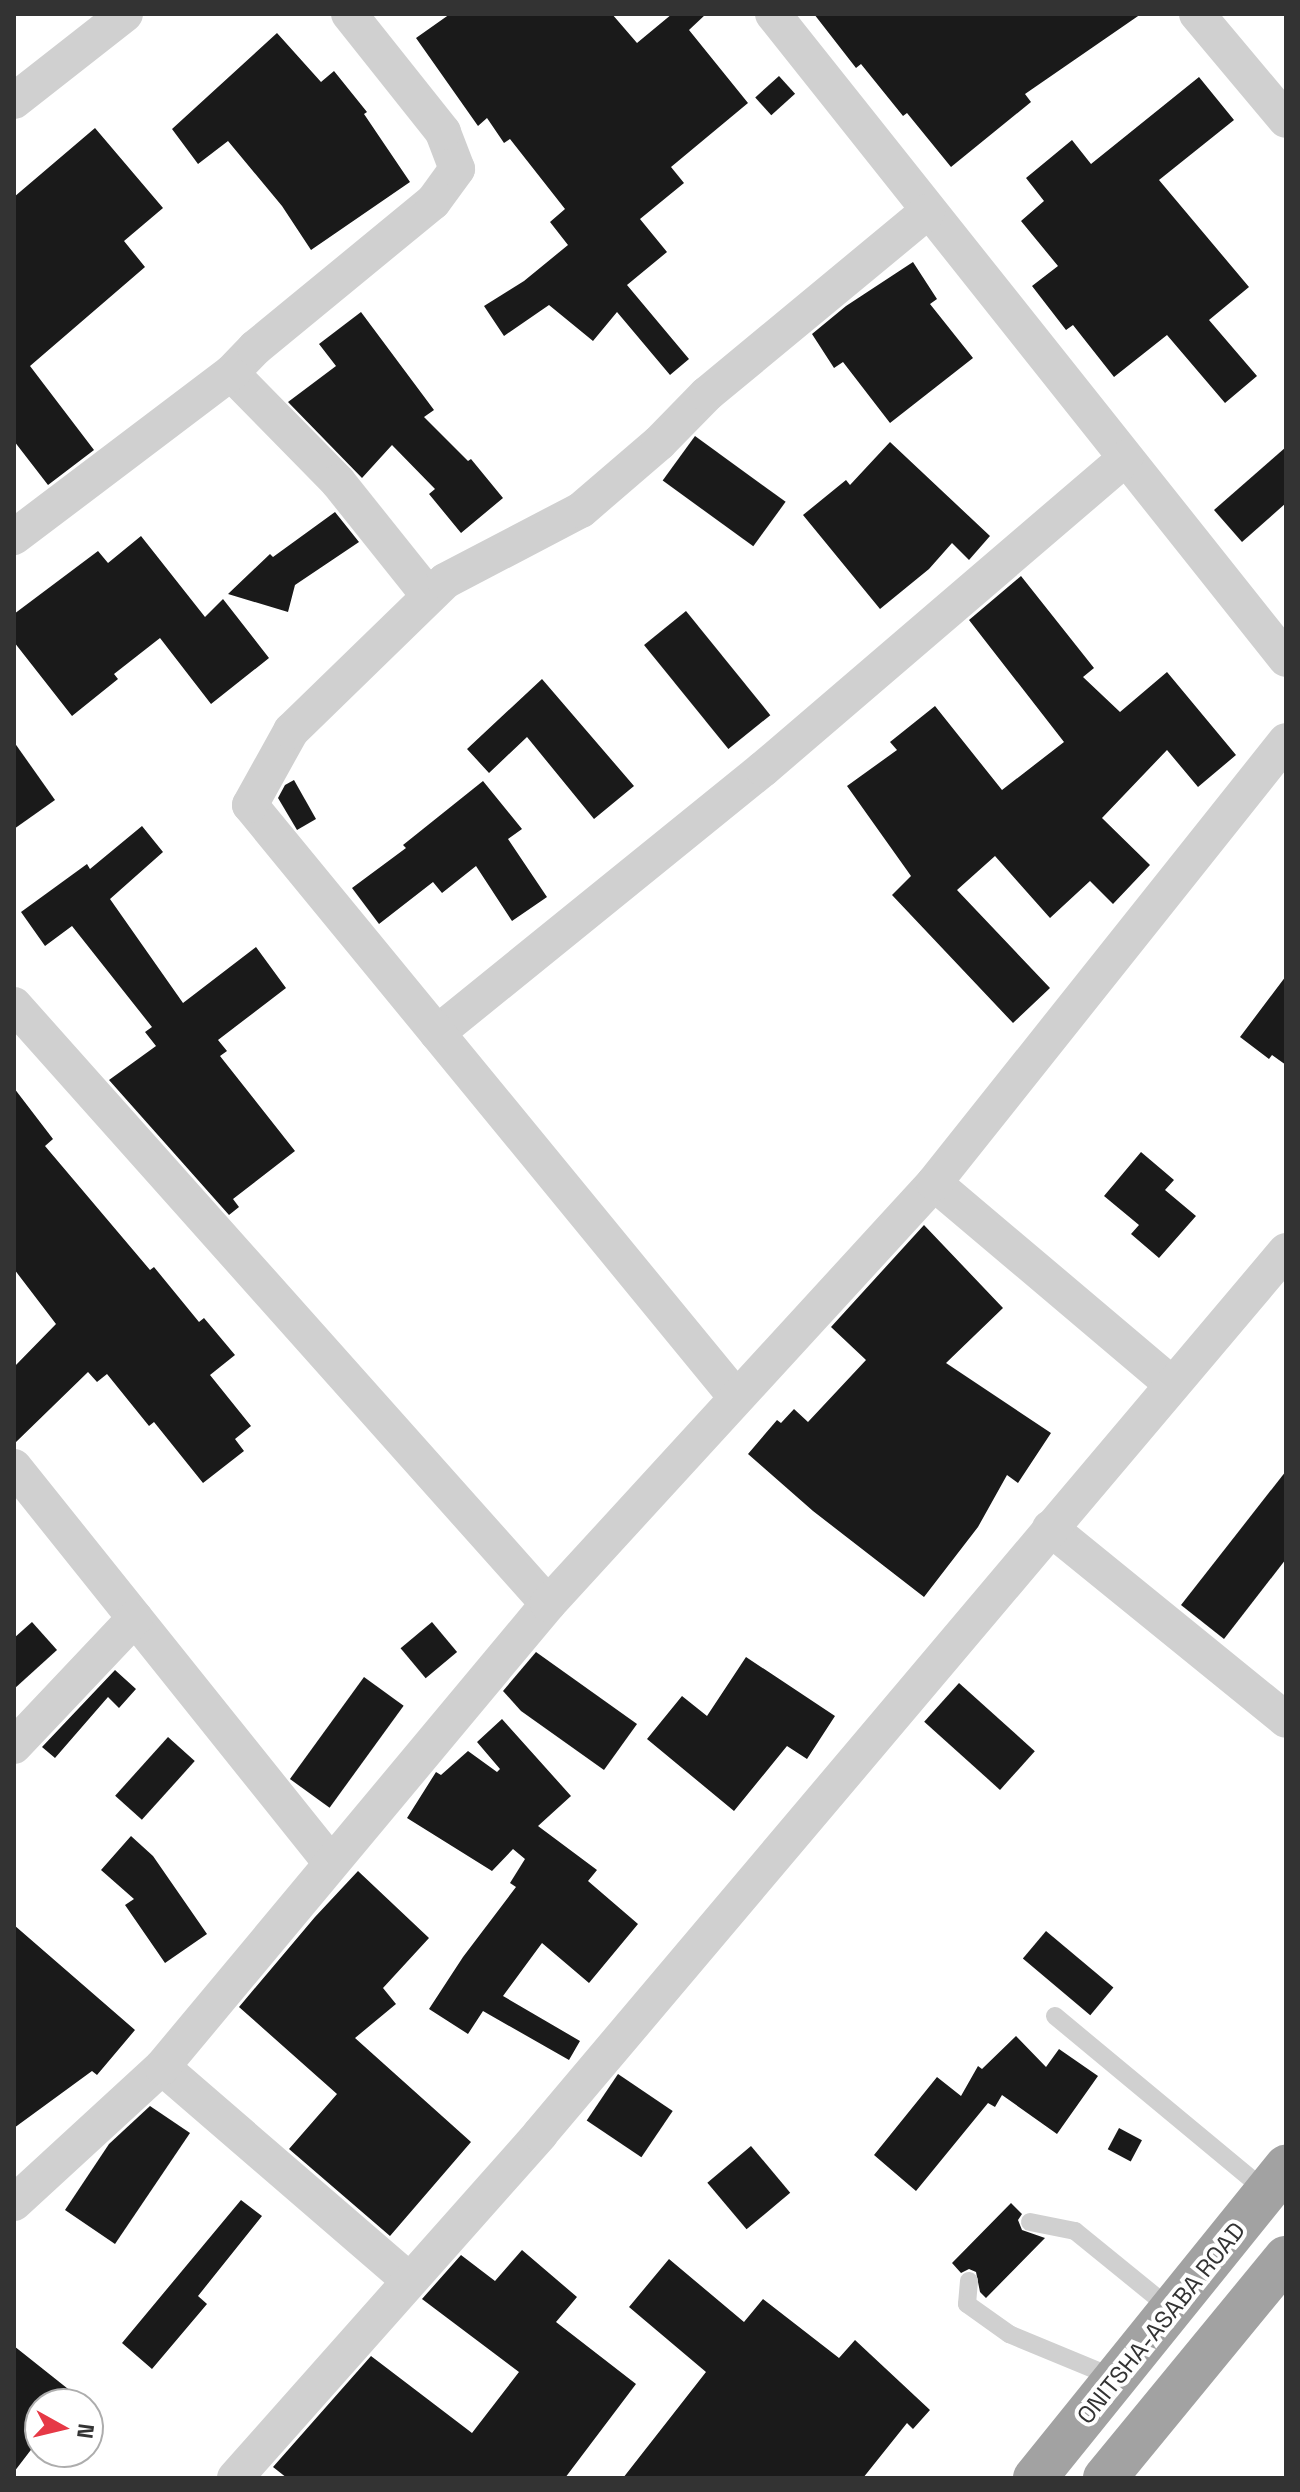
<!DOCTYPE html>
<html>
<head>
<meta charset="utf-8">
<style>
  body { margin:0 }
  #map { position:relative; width:1300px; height:2492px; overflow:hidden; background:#fff; font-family:"Space Grotesk",sans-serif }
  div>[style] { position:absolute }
  .building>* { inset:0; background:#1a1a1a; transform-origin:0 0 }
  .service>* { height:18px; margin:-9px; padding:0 9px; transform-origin:9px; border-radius:9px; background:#d0d0d0 }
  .minor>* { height:36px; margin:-18px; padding:0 18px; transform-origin:18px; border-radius:18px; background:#d0d0d0 }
  .trunk>* { height:44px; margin:-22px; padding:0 22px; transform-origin:22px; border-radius:22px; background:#a2a2a2 }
  span { translate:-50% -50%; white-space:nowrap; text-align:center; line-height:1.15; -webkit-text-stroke:8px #fff; paint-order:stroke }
  .street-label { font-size:24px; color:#333 }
  .frame { position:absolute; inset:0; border:16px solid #333; pointer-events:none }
  .north { position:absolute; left:24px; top:2388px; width:80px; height:80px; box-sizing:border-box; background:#fff; border:2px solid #adadad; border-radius:50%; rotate:98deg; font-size:22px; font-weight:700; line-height:32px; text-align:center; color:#333 }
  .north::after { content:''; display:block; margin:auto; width:28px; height:36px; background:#e63946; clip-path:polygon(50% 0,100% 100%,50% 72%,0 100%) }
</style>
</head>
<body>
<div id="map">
  <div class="building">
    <div style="clip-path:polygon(450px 14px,612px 14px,637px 43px,672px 14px,706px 14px,689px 30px,748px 103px,671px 167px,684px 183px,640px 219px,667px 252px,627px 285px,689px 359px,670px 375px,617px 312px,593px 341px,549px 305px,504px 336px,484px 306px,524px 281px,568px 245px,550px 222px,565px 209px,510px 139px,504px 143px,487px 118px,478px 126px,416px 38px)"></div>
    <div style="clip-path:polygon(814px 14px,1141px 14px,1025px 94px,1031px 102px,951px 167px,907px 113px,903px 116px,861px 64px,856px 68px)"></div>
    <div style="clip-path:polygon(277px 33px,321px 82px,334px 71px,367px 112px,364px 114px,410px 182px,311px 250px,282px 206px,228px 141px,198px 164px,172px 129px)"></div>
    <div style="left:779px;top:76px;width:24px;height:32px;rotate:48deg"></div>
    <div style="clip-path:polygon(1199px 77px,1234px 120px,1159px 180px,1249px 287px,1209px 320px,1257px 376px,1225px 403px,1167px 335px,1114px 377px,1073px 325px,1066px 330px,1032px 286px,1058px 266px,1021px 221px,1044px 201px,1026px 178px,1072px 140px,1091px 164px)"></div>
    <div style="clip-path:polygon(95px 128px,163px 208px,124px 241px,145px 267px,30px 366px,94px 450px,48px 485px,14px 441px,14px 197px)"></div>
    <div style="clip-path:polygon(913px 262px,937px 299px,930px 304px,973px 358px,890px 423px,843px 362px,834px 368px,812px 334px,846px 306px)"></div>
    <div style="clip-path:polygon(361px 312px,434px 410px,424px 417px,468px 461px,471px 459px,503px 498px,461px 533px,429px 494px,435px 489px,392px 445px,362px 478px,288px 402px,336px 366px,319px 344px)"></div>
    <div style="left:695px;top:436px;width:112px;height:55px;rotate:36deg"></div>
    <div style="clip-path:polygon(890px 442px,990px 536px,969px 560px,952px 543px,929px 569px,880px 609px,803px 515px,846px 480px,850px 485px)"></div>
    <div style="clip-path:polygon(1286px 447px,1286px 503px,1242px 542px,1214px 510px)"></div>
    <div style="clip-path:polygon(335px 512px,359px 542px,295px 585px,288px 612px,228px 594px,270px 554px,273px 557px)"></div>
    <div style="clip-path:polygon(141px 536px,205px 617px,223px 599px,269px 658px,211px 704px,160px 638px,114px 674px,118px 679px,72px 716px,14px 642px,14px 614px,98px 551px,108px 563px)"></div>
    <div style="clip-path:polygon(1021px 576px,1094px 668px,1083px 677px,1120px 712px,1167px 672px,1236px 755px,1198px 787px,1167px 750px,1102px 818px,1150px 865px,1113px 904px,1090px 881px,1050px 918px,995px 856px,957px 890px,1050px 988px,1013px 1023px,892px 895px,911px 876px,847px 786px,897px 750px,890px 742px,935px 706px,1002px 790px,1064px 742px,969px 620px)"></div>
    <div style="left:686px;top:611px;width:134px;height:54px;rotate:51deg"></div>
    <div style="clip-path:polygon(542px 679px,634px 786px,594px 819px,527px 737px,489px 773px,467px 749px)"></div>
    <div style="clip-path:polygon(14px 742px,55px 800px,14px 829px)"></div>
    <div style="clip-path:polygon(294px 780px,316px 819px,297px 830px,278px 798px,285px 785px)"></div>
    <div style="clip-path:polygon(483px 781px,522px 829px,508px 839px,547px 897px,512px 921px,476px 866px,442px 893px,433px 882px,379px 924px,352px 888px,406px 848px,403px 845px)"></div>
    <div style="clip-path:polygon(142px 826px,163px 852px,110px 899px,183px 1003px,256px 947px,286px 988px,218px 1040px,227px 1051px,220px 1056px,295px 1151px,233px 1199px,239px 1207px,229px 1215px,109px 1080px,156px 1046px,145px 1032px,152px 1027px,72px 926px,45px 946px,21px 912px,87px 864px,90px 869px)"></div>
    <div style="clip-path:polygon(1286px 976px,1286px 1065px,1272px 1055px,1269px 1059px,1240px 1037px)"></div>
    <div style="clip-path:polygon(14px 1088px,53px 1139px,45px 1146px,150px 1270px,154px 1267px,199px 1322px,204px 1318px,235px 1355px,210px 1375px,251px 1426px,235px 1439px,244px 1451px,203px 1483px,154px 1422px,149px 1426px,107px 1374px,97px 1382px,88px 1372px,14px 1444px,14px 1367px,56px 1324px,14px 1269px)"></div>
    <div style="clip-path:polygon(1141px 1152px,1174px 1180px,1165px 1190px,1196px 1216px,1159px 1258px,1131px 1234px,1139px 1225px,1104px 1196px)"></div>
    <div style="clip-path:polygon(924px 1225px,1003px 1308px,946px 1363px,1051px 1433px,1018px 1483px,1007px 1475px,978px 1527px,924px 1597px,813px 1511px,748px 1454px,777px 1420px,781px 1423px,794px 1409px,808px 1422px,866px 1360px,831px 1327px)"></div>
    <div style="clip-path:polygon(1286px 1471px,1286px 1559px,1224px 1639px,1181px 1605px)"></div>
    <div style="clip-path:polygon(32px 1622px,57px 1650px,14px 1689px,14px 1638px)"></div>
    <div style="left:432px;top:1622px;width:39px;height:41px;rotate:50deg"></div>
    <div style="clip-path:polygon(536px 1652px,637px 1724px,604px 1770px,521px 1711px,503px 1691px)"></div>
    <div style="clip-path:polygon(746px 1657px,835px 1716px,807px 1759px,787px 1746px,734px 1811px,647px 1739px,682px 1696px,707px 1716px)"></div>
    <div style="clip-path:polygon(115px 1670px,136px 1689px,119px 1708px,108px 1697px,55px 1758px,42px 1747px)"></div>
    <div style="left:364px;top:1677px;width:49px;height:126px;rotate:36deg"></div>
    <div style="left:959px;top:1683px;width:102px;height:52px;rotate:42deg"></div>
    <div style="clip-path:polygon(502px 1719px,571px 1796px,538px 1826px,597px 1870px,588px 1881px,638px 1924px,589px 1983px,542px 1943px,503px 1996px,580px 2041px,569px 2060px,483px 2011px,468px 2034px,429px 2009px,463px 1957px,516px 1887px,510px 1883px,525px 1859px,513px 1849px,492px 1871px,407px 1818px,436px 1772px,441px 1775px,468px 1751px,497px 1772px,500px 1769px,477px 1742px)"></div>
    <div style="left:168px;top:1737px;width:36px;height:79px;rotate:42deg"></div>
    <div style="clip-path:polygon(131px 1836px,153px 1856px,207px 1934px,165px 1963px,125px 1905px,134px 1899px,101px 1870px)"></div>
    <div style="clip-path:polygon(358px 1871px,429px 1938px,383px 1988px,396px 2004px,355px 2038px,471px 2142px,390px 2236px,289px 2149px,337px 2094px,239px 2007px,315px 1917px)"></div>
    <div style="clip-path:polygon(14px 1925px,135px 2030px,97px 2075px,92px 2071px,14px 2128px)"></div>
    <div style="left:1046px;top:1931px;width:88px;height:36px;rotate:40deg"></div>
    <div style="clip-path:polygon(1016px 2036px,1046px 2067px,1059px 2049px,1098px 2076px,1057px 2134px,1002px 2095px,995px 2107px,988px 2103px,916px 2191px,874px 2155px,937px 2077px,961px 2096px,978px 2066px,982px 2069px)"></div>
    <div style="left:618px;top:2074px;width:66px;height:56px;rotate:34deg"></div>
    <div style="clip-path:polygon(150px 2106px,190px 2133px,115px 2244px,65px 2210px,109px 2144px)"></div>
    <div style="left:1119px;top:2128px;width:26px;height:24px;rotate:28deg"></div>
    <div style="left:751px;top:2146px;width:61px;height:57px;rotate:50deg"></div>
    <div style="clip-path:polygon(241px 2200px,262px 2216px,198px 2296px,207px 2304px,152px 2369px,122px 2343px)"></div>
    <div style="clip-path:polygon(1011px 2203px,1022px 2214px,1018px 2220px,1022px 2230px,1045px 2238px,986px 2298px,980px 2292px,976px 2272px,969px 2269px,961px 2273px,952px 2263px)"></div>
    <div style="clip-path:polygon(522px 2250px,577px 2297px,556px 2322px,636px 2384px,565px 2478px,287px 2478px,273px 2467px,371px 2356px,472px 2433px,519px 2372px,422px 2299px,461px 2255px,495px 2281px)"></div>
    <div style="clip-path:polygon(669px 2259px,744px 2322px,763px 2299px,839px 2358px,855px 2340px,930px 2410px,913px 2429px,907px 2423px,863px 2478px,623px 2478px,706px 2372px,629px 2307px)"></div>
    <div style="clip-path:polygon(14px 2346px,87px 2404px,40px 2404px,40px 2438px,14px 2472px)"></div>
  </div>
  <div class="service">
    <div style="left:1055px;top:2016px;width:274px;rotate:39.7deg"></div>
    <div style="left:1030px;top:2222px;width:46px;rotate:11.3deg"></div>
    <div style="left:1075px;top:2231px;width:124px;rotate:39.1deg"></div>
    <div style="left:969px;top:2281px;width:23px;rotate:95deg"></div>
    <div style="left:967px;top:2304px;width:52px;rotate:35.5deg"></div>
    <div style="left:1009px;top:2334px;width:115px;rotate:22.5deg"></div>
  </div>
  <div class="minor">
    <div style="left:773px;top:14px;width:824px;rotate:51.5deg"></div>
    <div style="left:1197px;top:14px;width:138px;rotate:50deg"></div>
    <div style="left:14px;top:101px;width:141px;rotate:-38.1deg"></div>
    <div style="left:231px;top:373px;width:153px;rotate:45.5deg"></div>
    <div style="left:338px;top:482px;width:146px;rotate:51.4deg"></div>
    <div style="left:14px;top:537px;width:272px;rotate:-37.1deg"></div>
    <div style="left:231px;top:373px;width:35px;rotate:-46deg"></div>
    <div style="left:255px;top:348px;width:230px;rotate:-39.4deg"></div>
    <div style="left:433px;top:202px;width:41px;rotate:-54deg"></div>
    <div style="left:457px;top:169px;width:40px;rotate:-111deg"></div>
    <div style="left:443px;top:132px;width:151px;rotate:-128.5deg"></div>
    <div style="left:14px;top:1005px;width:802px;rotate:48.28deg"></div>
    <div style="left:437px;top:1033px;width:419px;rotate:-39deg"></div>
    <div style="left:763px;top:769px;width:477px;rotate:-40.6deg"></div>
    <div style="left:934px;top:1183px;width:312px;rotate:40.2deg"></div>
    <div style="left:736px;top:1397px;width:766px;rotate:-129.38deg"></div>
    <div style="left:250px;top:805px;width:85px;rotate:-61deg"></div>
    <div style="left:291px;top:731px;width:215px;rotate:-44.2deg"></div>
    <div style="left:445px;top:581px;width:153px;rotate:-27.6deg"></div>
    <div style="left:581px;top:510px;width:103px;rotate:-40.7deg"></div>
    <div style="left:659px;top:443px;width:69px;rotate:-45.6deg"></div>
    <div style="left:707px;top:394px;width:286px;rotate:-39.6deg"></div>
    <div style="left:14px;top:1467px;width:507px;rotate:51.32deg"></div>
    <div style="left:1050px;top:1528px;width:304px;rotate:39.1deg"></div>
    <div style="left:14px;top:1746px;width:176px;rotate:-46.6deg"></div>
    <div style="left:162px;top:2067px;width:325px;rotate:40.8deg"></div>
    <div style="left:14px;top:2203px;width:201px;rotate:-42.6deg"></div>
    <div style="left:162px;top:2067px;width:603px;rotate:-50.18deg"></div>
    <div style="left:548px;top:1604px;width:571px;rotate:-47.48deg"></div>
    <div style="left:934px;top:1183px;width:565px;rotate:-51.47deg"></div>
    <div style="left:235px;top:2478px;width:460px;rotate:-48.4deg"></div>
    <div style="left:540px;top:2134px;width:1156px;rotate:-49.81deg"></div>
  </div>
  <div class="trunk">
    <div style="left:1035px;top:2478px;width:400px;rotate:-51.1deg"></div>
    <div style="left:1105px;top:2478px;width:285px;rotate:-50.6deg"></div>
  </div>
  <div class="street-label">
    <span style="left:1161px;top:2323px;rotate:-51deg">ONITSHA-ASABA ROAD</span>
  </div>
  <div class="frame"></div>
  <div class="north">N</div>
</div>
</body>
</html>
